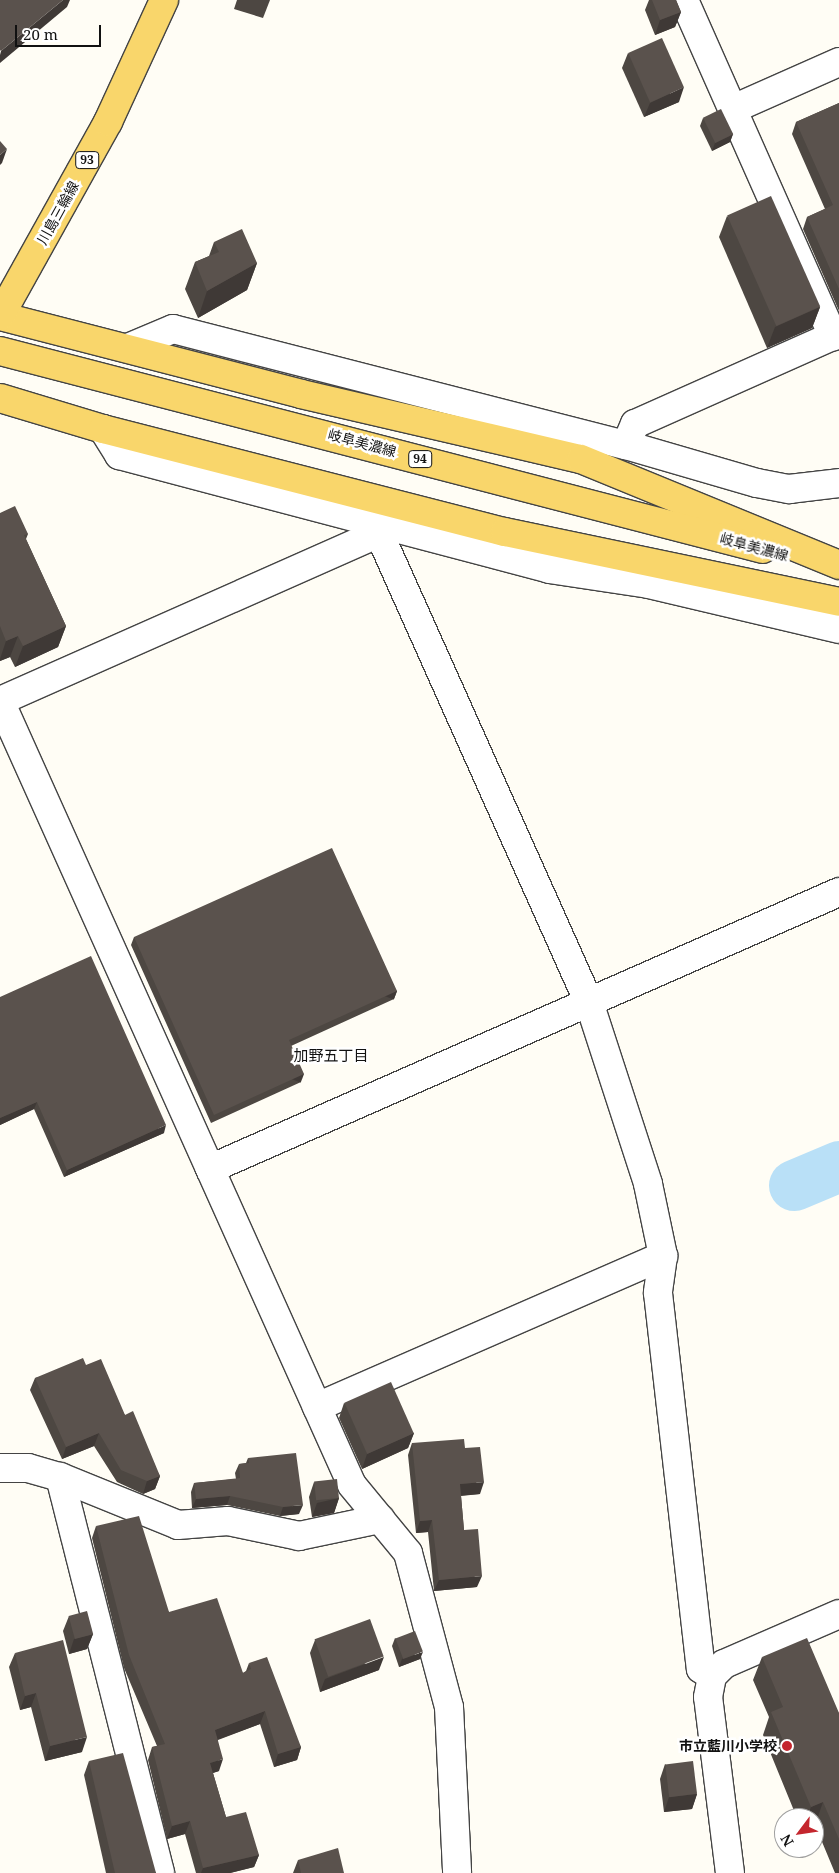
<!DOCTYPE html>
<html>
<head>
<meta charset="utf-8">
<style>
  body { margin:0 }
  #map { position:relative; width:839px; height:1873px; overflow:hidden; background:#fffdf5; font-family:"Noto Serif","Noto Sans JP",serif }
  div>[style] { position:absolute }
  .river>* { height:51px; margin:-25.5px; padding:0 25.5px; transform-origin:25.5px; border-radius:25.5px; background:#b9e0f7 }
  .roads { filter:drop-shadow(1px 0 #444) drop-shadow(-1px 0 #444) drop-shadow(0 1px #444) drop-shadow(0 -1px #444) }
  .minor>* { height:28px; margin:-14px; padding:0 14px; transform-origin:14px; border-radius:14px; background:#fff }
  .primary>* { height:28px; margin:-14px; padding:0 14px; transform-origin:14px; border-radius:14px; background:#f9d66b }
  .wall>* { inset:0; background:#4d4742 }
  .shaded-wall>* { inset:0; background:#3f3936; transform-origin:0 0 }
  .building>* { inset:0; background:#5a524d; transform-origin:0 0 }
  .dots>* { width:14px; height:14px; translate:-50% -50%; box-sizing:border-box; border:2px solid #fff; border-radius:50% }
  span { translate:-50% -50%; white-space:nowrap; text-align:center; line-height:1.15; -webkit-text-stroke:5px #fff; paint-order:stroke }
  .shield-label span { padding:1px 4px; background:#fff; border:1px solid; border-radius:4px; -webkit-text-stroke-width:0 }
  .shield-label { font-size:12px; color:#111; font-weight:700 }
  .street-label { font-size:14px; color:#111 }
  .poi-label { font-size:14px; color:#111; font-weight:700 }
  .right { translate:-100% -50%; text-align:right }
  .neighbourhood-label { font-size:15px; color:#111 }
  .north { position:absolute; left:774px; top:1808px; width:50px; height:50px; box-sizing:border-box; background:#fff; border:1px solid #a0a0a0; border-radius:50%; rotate:239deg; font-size:14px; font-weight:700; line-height:20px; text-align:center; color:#111 }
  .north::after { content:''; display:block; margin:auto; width:18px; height:22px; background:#c4262e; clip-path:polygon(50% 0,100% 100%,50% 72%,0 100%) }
  .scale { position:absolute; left:15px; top:25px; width:86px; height:22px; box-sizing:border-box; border:2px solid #111; border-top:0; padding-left:6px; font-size:15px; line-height:18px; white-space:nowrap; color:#111; -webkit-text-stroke:4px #fff; paint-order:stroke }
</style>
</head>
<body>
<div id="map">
  <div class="river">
    <div style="left:794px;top:1185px;width:49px;rotate:-22.9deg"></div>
  </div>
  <div class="roads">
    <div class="minor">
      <div style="left:684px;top:0;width:368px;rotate:66.1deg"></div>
      <div style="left:733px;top:109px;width:116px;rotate:-23.9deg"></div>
      <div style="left:128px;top:348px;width:49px;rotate:-22.9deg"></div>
      <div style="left:173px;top:329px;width:468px;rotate:14.4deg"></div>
      <div style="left:626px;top:445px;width:136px;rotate:16.2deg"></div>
      <div style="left:757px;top:483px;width:33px;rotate:11deg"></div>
      <div style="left:789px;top:489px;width:50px;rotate:-6.8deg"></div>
      <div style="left:103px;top:429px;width:31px;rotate:58deg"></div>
      <div style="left:119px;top:455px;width:445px;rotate:14.8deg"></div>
      <div style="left:549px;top:569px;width:101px;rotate:8.5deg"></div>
      <div style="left:649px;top:584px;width:195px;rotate:13.3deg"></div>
      <div style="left:626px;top:445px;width:23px;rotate:-67deg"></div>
      <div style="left:635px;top:424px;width:223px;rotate:-24deg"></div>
      <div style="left:381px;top:521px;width:12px;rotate:99deg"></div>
      <div style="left:379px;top:533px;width:517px;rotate:65.91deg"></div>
      <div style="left:590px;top:1005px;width:188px;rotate:72deg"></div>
      <div style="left:648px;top:1184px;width:74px;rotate:78.2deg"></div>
      <div style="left:663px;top:1256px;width:37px;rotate:98deg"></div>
      <div style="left:658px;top:1293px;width:378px;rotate:83.5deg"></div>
      <div style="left:701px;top:1669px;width:13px;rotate:32deg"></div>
      <div style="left:0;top:701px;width:859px;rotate:65.82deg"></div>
      <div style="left:352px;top:1485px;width:88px;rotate:50.5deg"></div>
      <div style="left:408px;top:1553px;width:159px;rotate:75.1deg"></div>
      <div style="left:449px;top:1707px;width:166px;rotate:87.2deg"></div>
      <div style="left:0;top:701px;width:415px;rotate:-23.9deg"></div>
      <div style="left:210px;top:1169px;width:687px;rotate:-23.77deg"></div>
      <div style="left:317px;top:1407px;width:378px;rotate:-23.6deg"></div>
      <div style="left:0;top:1468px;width:28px"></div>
      <div style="left:28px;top:1468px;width:33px;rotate:16deg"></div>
      <div style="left:60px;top:1477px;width:127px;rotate:22.1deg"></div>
      <div style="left:178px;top:1525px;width:50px;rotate:-4.6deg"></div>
      <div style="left:228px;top:1521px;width:73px;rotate:11.9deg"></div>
      <div style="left:299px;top:1536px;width:83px;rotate:-11.9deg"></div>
      <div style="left:60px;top:1477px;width:408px;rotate:75.8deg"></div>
      <div style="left:730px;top:1873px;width:177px;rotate:-97.1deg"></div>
      <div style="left:708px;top:1697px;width:21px;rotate:-79deg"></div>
      <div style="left:712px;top:1676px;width:17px;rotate:-45deg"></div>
      <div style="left:724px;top:1664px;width:125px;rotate:-23.5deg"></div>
    </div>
    <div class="primary">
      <div style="left:0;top:316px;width:311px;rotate:14.5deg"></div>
      <div style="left:301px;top:394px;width:287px;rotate:13.1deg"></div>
      <div style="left:581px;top:459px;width:279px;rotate:22.3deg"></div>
      <div style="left:0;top:316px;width:222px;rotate:-60.9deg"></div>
      <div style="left:108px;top:122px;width:134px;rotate:-65.3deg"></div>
      <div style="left:0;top:351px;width:788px;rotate:14.55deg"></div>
      <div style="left:0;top:398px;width:108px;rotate:16.8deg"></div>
      <div style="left:103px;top:429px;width:415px;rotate:14.4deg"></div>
      <div style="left:505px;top:532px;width:341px;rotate:11.8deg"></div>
    </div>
  </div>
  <div class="wall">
    <div style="clip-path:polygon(237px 0,270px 0,263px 18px,234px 9px)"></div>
    <div style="clip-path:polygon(649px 0,676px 0,681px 12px,675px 27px,655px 35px,645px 10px)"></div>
    <div style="clip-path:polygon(628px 53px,679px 102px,644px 117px,622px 68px)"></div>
    <div style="clip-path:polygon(839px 103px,839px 311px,803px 229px,807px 217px,825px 209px,792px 134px,796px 122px)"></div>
    <div style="clip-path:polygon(703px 118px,733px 134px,730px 142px,712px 151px,700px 126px)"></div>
    <div style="clip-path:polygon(727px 216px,820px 307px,812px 328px,767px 348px,719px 237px)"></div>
    <div style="clip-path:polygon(214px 242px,257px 263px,247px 290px,198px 318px,185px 289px,195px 262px,209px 256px)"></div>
    <div style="clip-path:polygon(0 513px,28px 534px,26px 539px,66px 626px,58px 647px,15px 667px,10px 657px,0 661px)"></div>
    <div style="clip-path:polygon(134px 937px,397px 991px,394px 999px,291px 1046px,301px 1082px,211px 1123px,131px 945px)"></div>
    <div style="clip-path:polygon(0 997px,164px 1133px,64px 1177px,34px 1109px,0 1125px)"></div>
    <div style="clip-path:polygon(86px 1365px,125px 1415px,160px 1476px,155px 1489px,143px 1494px,117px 1482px,94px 1446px,62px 1459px,30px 1390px,35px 1378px)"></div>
    <div style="clip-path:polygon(344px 1403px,414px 1433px,408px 1448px,362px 1469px,339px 1418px)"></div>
    <div style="clip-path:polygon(412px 1443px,465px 1448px,480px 1494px,461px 1496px,464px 1530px,477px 1587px,434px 1591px,428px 1532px,416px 1533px,408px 1455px)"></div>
    <div style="clip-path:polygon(248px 1458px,299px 1514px,280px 1516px,227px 1505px,192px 1508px,191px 1492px,194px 1483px,236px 1479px,235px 1473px,239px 1464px,246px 1463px)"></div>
    <div style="clip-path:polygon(314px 1482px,339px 1498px,334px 1513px,312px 1517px,309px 1497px)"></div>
    <div style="clip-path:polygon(96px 1526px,169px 1612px,243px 1673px,246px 1671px,249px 1663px,301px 1747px,297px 1760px,274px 1767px,260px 1724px,218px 1740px,219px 1771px,213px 1773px,226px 1817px,259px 1855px,254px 1867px,230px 1873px,196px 1873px,185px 1834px,167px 1839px,148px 1760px,152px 1747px,157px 1746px,124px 1668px,92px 1538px)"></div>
    <div style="clip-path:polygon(69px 1616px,93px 1634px,87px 1649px,69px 1654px,63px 1631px)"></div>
    <div style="clip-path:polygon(395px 1638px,420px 1659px,399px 1667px,392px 1646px)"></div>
    <div style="clip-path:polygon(315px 1640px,379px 1670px,320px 1692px,310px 1653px)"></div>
    <div style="clip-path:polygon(15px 1653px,82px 1752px,45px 1761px,31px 1707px,20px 1710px,9px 1667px)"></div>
    <div style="clip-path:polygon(762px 1657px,839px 1713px,839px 1873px,835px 1873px,815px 1825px,814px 1825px,814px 1818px,797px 1818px,763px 1735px,769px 1717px,753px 1680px)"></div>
    <div style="clip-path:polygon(89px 1761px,156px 1873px,106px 1873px,84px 1775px)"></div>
    <div style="clip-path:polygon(665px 1764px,697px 1794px,692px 1809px,664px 1812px,660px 1779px)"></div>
    <div style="clip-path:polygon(298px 1860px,344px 1873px,293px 1873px)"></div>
  </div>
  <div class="shaded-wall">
    <div style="clip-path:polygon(63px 0,70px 0,67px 7px,0 63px,0 55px,1px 51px)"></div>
    <div style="clip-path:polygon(681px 12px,675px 27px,655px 35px,660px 20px)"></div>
    <div style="clip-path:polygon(684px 87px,679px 102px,644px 117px,650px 103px)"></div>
    <div style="clip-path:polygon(733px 134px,730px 142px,712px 151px,715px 143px)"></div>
    <div style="clip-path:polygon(7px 149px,2px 163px,0 165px,0 155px)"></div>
    <div style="clip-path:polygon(257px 263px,247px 290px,198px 318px,207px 291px)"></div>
    <div style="clip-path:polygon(820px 307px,812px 328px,767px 348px,775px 327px)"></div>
    <div style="clip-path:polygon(66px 626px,58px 647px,15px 667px,23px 646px)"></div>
    <div style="clip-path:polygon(18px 636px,10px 657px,0 661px,0 659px,6px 641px)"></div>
    <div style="left:397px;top:991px;width:9px;height:119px;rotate:111deg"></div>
    <div style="left:304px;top:1074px;width:9px;height:99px;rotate:111deg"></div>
    <div style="clip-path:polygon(37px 1102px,34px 1109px,0 1125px,0 1118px)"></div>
    <div style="clip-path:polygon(166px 1125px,164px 1133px,64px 1177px,67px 1170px)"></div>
    <div style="clip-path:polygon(99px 1433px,94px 1446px,62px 1459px,66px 1447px)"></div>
    <div style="clip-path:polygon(414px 1433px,408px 1448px,362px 1469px,367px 1454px)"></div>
    <div style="clip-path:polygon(160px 1476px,155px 1489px,143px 1494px,147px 1481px)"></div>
    <div style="clip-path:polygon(484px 1482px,480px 1494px,455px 1496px,460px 1484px)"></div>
    <div style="clip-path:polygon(230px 1496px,227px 1505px,192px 1508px,196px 1499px)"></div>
    <div style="clip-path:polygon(339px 1498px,334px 1513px,312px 1517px,317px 1503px)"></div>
    <div style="clip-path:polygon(303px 1505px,299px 1514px,280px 1516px,283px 1507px)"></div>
    <div style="clip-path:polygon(432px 1520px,428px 1532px,416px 1533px,420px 1521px)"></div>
    <div style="clip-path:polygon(482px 1576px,477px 1587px,434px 1591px,439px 1580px)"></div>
    <div style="clip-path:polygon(93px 1634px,87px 1649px,69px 1654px,74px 1639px)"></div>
    <div style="clip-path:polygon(423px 1652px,420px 1659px,399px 1667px,402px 1659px)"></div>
    <div style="clip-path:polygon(384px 1657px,379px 1670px,320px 1692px,325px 1679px)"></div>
    <div style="clip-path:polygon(36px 1693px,31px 1707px,20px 1710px,25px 1696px)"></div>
    <div style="clip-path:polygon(265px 1711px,260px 1724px,211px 1742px,215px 1730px)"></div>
    <div style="clip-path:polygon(87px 1737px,82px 1752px,45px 1761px,50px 1746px)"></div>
    <div style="clip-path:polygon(301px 1747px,297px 1760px,274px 1767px,278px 1754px)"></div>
    <div style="clip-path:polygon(223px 1759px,219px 1771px,206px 1775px,210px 1763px)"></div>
    <div style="clip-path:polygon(697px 1794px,692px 1809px,664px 1812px,669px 1797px)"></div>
    <div style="clip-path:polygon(823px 1802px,815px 1825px,814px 1825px,814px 1818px,807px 1818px,811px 1807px)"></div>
    <div style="clip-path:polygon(190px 1821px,185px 1834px,167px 1839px,172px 1826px)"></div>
    <div style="clip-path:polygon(259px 1855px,254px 1867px,230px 1873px,201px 1873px,203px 1868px)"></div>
  </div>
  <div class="building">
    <div style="clip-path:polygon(0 0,63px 0,1px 51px,0 50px)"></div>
    <div style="clip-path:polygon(652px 0,676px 0,681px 12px,660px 20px)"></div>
    <div style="left:662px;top:38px;width:54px;height:37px;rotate:66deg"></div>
    <div style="clip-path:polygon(839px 103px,839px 289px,807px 217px,833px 205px,796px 122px)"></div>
    <div style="left:721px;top:109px;width:28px;height:20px;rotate:64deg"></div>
    <div style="clip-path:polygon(0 141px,7px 149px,0 155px)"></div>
    <div style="left:771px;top:196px;width:121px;height:48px;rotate:66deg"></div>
    <div style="clip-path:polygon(242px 229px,257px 263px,207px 291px,195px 262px,219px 252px,214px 242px)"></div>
    <div style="clip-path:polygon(15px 506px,28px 534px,24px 535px,66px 626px,23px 646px,18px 636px,6px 641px,0 626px,0 513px)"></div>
    <div style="clip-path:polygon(332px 848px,397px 991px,289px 1040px,304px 1074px,214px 1115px,134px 937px)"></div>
    <div style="clip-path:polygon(91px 956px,166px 1125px,67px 1170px,37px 1102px,0 1118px,0 997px)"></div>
    <div style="clip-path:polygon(83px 1358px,86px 1365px,101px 1359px,125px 1415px,133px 1411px,160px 1476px,147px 1481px,121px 1470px,99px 1433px,66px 1447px,35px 1378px)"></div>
    <div style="left:391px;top:1382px;width:56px;height:51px;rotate:66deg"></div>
    <div style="clip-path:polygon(464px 1439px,465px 1448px,480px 1447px,484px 1482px,460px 1484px,464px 1530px,478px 1529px,482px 1576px,439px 1580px,432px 1520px,420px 1521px,412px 1443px)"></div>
    <div style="clip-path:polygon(296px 1453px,303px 1505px,283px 1507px,230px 1496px,196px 1499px,194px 1483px,240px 1478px,239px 1464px,249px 1463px,248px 1458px)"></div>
    <div style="left:337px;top:1479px;width:19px;height:23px;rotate:84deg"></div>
    <div style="clip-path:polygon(139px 1516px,169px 1612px,217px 1598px,243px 1673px,251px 1669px,249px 1663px,267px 1657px,301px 1747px,278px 1754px,265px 1711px,215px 1730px,223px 1759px,210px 1763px,226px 1817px,246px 1812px,259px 1855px,203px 1868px,190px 1821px,172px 1826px,152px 1747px,165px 1744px,129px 1655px,96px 1526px)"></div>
    <div style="left:87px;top:1611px;width:24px;height:19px;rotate:75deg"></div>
    <div style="left:370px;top:1619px;width:40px;height:59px;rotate:70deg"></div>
    <div style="left:415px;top:1631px;width:22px;height:21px;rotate:69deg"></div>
    <div style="clip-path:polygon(807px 1638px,839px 1713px,839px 1839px,823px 1802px,811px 1807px,771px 1712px,783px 1707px,762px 1657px)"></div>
    <div style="clip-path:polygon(63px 1640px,87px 1737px,50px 1746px,36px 1693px,25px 1696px,15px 1653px)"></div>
    <div style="clip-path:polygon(123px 1753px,156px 1873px,115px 1873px,89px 1761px)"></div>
    <div style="left:693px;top:1761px;width:33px;height:28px;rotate:83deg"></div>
    <div style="clip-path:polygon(338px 1848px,344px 1873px,301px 1873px,298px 1860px)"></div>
  </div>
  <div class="dots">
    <div style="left:787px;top:1746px;background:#c4262e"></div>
  </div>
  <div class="shield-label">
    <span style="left:87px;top:160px">93</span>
    <span style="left:420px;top:459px">94</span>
  </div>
  <div class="street-label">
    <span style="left:58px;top:213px;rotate:-61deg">川島三輪線</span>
    <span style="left:362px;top:443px;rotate:15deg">岐阜美濃線</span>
    <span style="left:754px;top:547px;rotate:15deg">岐阜美濃線</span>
  </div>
  <div class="poi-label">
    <span class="right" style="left:777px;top:1746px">市立藍川小学校</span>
  </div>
  <div class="neighbourhood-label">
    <span style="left:331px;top:1056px">加野五丁目</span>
  </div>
  <div class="north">N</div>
  <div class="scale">20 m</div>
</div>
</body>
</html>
